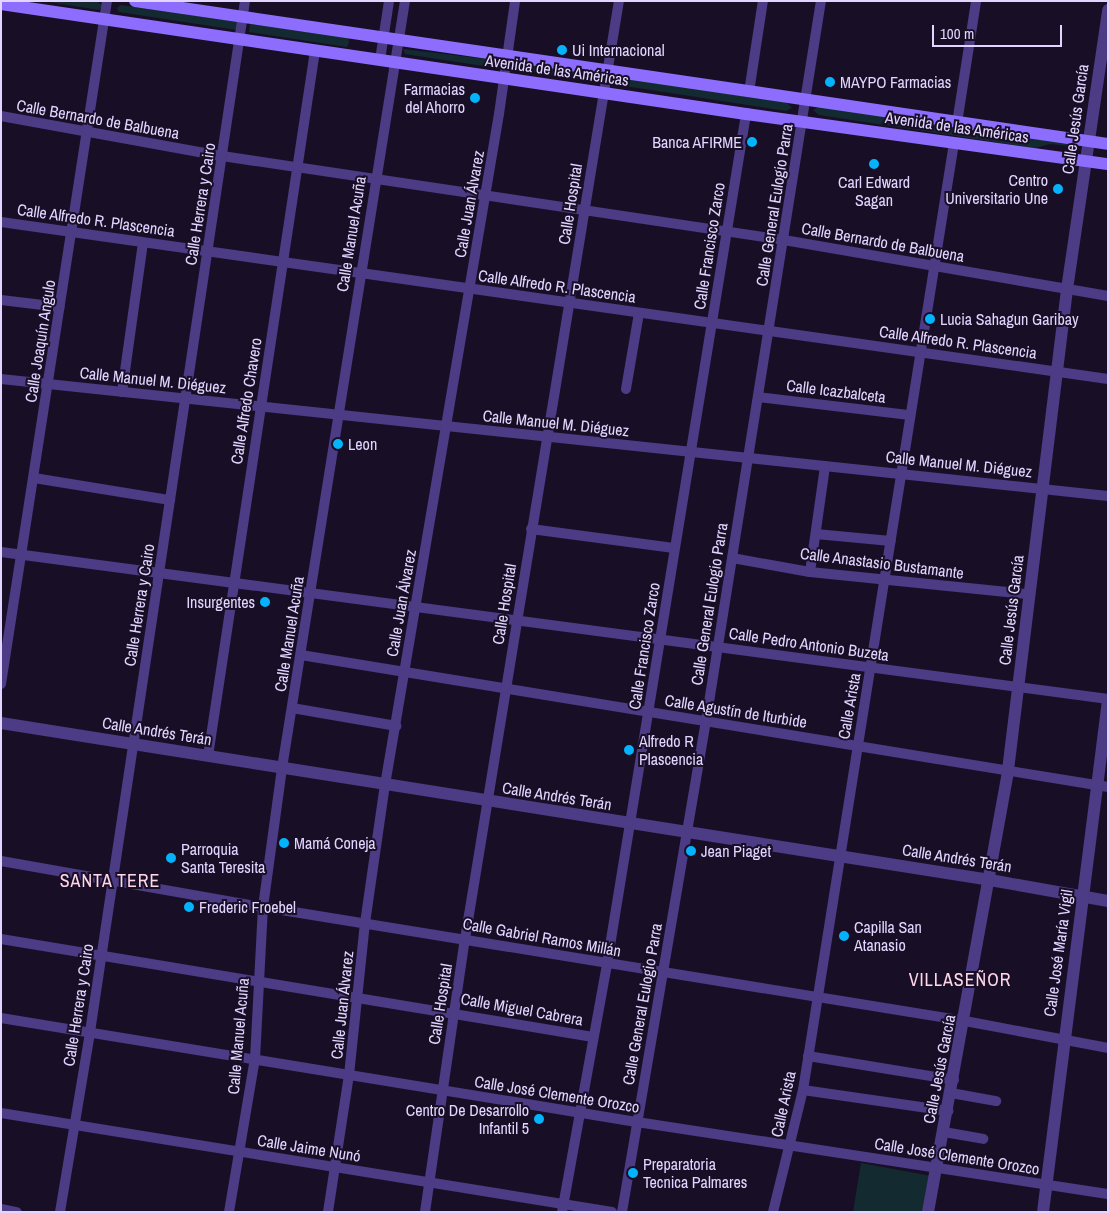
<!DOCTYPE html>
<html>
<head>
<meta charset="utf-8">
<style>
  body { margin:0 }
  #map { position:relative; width:1109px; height:1213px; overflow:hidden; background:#180f26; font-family:"Archivo Narrow",sans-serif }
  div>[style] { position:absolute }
  .green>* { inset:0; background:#132b30; transform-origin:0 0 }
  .minor>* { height:10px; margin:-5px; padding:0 5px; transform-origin:5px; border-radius:5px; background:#4c3b85 }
  .tertiary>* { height:12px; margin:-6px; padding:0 6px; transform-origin:6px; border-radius:6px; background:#4c3b85 }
  .secondary>* { height:12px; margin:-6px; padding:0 6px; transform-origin:6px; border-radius:6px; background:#8d6dfd }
  .dots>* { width:14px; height:14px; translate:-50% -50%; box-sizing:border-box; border:2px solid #180f26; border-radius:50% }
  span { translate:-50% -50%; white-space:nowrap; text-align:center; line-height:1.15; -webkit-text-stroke:4px #180f26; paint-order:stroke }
  .poi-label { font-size:16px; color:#e2d5ff }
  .left { translate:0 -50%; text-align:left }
  .right { translate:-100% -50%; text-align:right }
  .street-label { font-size:16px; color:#e2d5ff }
  .neighbourhood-label { font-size:18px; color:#ffd7e9; letter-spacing:1px }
  .frame { position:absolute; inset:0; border:2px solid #e2d5ff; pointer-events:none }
  .scale { position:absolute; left:932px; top:25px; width:130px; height:22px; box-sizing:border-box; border:2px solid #e2d5ff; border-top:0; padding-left:6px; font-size:15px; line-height:18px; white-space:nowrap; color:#e2d5ff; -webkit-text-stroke:4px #180f26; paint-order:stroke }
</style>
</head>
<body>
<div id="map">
  <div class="green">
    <div style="clip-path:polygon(43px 1px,97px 1px,102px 6px,99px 10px)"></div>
    <div style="clip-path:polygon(121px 5px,237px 22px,239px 26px,237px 30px,119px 12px,117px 8px)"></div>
    <div style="clip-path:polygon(250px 24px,348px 38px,349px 42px,347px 47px,249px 32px)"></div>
    <div style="clip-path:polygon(403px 49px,503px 61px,503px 69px,405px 54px)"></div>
    <div style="left:509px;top:60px;width:94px;height:8px;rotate:9deg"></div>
    <div style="clip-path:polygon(613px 76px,787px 103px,792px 108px,786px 111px,612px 84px,609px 80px)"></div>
    <div style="clip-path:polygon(820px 106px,1078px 145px,1079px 147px,1050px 144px,1035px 148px,819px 115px,813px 110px)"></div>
    <div style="clip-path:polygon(861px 1163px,931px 1176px,923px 1212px,853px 1212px)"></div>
  </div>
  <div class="minor">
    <div style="left:380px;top:60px;width:60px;rotate:-81.3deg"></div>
    <div style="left:749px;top:92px;width:92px;rotate:-81.3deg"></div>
    <div style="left:1px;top:116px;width:225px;rotate:10.3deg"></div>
    <div style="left:222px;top:156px;width:568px;rotate:8.5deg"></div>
    <div style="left:784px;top:240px;width:329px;rotate:9.8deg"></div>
    <div style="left:957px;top:123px;width:123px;rotate:-81.1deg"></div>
    <div style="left:1px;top:222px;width:1118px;rotate:8.07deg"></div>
    <div style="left:1px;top:300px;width:59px;rotate:6.8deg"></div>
    <div style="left:1px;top:379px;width:1113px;rotate:6.03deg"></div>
    <div style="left:626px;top:389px;width:77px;rotate:-80.3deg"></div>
    <div style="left:122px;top:392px;width:151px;rotate:-82deg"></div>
    <div style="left:758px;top:397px;width:153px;rotate:6.8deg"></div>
    <div style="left:34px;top:478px;width:138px;rotate:9.2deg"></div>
    <div style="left:531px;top:529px;width:144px;rotate:7.6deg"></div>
    <div style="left:816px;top:534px;width:75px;rotate:5.3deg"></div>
    <div style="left:1px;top:552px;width:1117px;rotate:7.56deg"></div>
    <div style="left:732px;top:558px;width:79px;rotate:10.2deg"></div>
    <div style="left:810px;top:572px;width:219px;rotate:5.8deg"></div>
    <div style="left:810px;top:572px;width:107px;rotate:-81.9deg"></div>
    <div style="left:301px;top:655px;width:818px;rotate:9.29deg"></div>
    <div style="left:1px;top:684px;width:691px;rotate:-81.18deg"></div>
    <div style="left:292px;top:708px;width:106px;rotate:9.8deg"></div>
    <div style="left:208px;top:756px;width:713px;rotate:-81.37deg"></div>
    <div style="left:1px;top:861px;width:266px;rotate:10deg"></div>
    <div style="left:263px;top:907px;width:711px;rotate:9.22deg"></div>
    <div style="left:965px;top:1021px;width:146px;rotate:10.7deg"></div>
    <div style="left:1px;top:939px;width:600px;rotate:9.4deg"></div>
    <div style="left:1px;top:1018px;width:644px;rotate:9.29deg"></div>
    <div style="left:637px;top:1122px;width:476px;rotate:8.7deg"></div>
    <div style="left:808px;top:1056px;width:148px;rotate:9.3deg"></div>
    <div style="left:803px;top:1090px;width:147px;rotate:8.2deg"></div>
    <div style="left:951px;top:1093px;width:46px;rotate:10.1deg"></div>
    <div style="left:1px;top:1113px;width:619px;rotate:9.2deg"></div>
    <div style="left:944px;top:1132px;width:40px;rotate:10deg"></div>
    <div style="left:1px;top:1209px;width:16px;rotate:11deg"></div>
    <div style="left:60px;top:1212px;width:182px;rotate:-80.5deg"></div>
    <div style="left:90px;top:1032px;width:1043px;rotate:-81.45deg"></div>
    <div style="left:229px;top:1212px;width:155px;rotate:-80.4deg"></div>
    <div style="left:255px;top:1059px;width:152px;rotate:-87deg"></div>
    <div style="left:263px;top:907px;width:140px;rotate:-82.2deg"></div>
    <div style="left:282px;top:768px;width:777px;rotate:-80.89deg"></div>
    <div style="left:328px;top:1212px;width:139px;rotate:-81.3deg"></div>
    <div style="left:349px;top:1075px;width:153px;rotate:-84deg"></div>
    <div style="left:365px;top:923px;width:139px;rotate:-81.8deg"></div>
    <div style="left:385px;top:785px;width:681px;rotate:-80.36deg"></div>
    <div style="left:499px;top:114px;width:114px;rotate:-81.9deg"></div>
    <div style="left:425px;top:1212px;width:276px;rotate:-81.7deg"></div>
    <div style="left:465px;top:939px;width:951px;rotate:-80.68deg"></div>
    <div style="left:562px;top:1212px;width:252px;rotate:-79.7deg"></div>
    <div style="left:607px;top:964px;width:861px;rotate:-80.71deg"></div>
    <div style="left:622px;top:1212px;width:498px;rotate:-80.3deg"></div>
    <div style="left:706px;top:721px;width:729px;rotate:-80.93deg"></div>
    <div style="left:773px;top:1212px;width:126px;rotate:-76.2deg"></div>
    <div style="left:803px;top:1090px;width:959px;rotate:-80.94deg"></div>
  </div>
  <div class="tertiary">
    <div style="left:1px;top:723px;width:1001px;rotate:9.02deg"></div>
    <div style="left:990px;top:880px;width:120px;rotate:10.1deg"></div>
    <div style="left:928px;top:1212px;width:449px;rotate:-79.7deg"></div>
    <div style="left:1008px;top:770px;width:485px;rotate:-83deg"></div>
    <div style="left:1067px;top:289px;width:282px;rotate:-81.6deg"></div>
    <div style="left:1043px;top:1212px;width:516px;rotate:-82.76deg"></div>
  </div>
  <div class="secondary">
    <div style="left:135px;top:1px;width:983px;rotate:8.36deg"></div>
    <div style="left:1px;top:4px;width:753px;rotate:8.4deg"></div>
    <div style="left:746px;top:114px;width:365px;rotate:7.9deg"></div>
  </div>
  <div class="dots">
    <div style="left:562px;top:50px;background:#04b3fc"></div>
    <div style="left:830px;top:82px;background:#04b3fc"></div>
    <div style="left:475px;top:98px;background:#04b3fc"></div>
    <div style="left:752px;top:142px;background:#04b3fc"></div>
    <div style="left:874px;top:164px;background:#04b3fc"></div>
    <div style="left:1058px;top:189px;background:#04b3fc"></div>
    <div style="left:930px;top:319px;background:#04b3fc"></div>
    <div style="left:338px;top:444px;background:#04b3fc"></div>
    <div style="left:265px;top:602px;background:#04b3fc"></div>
    <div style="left:629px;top:750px;background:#04b3fc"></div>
    <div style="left:284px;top:843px;background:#04b3fc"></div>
    <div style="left:691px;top:851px;background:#04b3fc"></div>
    <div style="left:171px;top:858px;background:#04b3fc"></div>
    <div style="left:189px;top:907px;background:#04b3fc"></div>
    <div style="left:844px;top:936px;background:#04b3fc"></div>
    <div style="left:539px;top:1119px;background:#04b3fc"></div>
    <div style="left:633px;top:1173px;background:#04b3fc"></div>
  </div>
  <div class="poi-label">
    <span class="left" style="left:572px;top:50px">Ui Internacional</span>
    <span class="left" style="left:840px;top:82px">MAYPO Farmacias</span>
    <span class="right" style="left:465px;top:98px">Farmacias<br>del Ahorro</span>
    <span class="right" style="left:742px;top:142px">Banca AFIRME</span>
    <span class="right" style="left:1048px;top:189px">Centro<br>Universitario Une</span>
    <span style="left:874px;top:191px">Carl Edward<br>Sagan</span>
    <span class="left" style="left:940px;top:319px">Lucia Sahagun Garibay</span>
    <span class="left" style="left:348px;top:444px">Leon</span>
    <span class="right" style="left:255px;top:602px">Insurgentes</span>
    <span class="left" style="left:639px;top:750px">Alfredo R<br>Plascencia</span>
    <span class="left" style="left:294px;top:843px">Mamá Coneja</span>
    <span class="left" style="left:181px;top:858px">Parroquia<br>Santa Teresita</span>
    <span class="left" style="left:701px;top:851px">Jean Piaget</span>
    <span class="left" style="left:199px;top:907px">Frederic Froebel</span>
    <span class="left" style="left:854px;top:936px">Capilla San<br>Atanasio</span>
    <span class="right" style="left:529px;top:1119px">Centro De Desarrollo<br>Infantil 5</span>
    <span class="left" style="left:643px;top:1173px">Preparatoria<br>Tecnica Palmares</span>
  </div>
  <div class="street-label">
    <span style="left:557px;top:70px;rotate:8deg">Avenida de las Américas</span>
    <span style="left:98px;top:119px;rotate:10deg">Calle Bernardo de Balbuena</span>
    <span style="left:1075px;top:119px;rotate:-82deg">Calle Jesús García</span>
    <span style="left:957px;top:127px;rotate:8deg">Avenida de las Américas</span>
    <span style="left:200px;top:204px;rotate:-81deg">Calle Herrera y Cairo</span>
    <span style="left:469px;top:204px;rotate:-80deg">Calle Juan Álvarez</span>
    <span style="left:570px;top:204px;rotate:-81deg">Calle Hospital</span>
    <span style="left:774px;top:205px;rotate:-81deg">Calle General Eulogio Parra</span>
    <span style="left:96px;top:220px;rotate:8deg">Calle Alfredo R. Plascencia</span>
    <span style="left:351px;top:234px;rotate:-81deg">Calle Manuel Acuña</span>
    <span style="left:883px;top:242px;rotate:10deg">Calle Bernardo de Balbuena</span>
    <span style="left:709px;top:246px;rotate:-81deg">Calle Francisco Zarco</span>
    <span style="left:557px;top:286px;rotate:8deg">Calle Alfredo R. Plascencia</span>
    <span style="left:40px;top:341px;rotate:-81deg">Calle Joaquín Angulo</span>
    <span style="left:958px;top:342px;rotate:8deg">Calle Alfredo R. Plascencia</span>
    <span style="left:153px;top:380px;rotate:6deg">Calle Manuel M. Diéguez</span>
    <span style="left:836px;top:391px;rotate:7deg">Calle Icazbalceta</span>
    <span style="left:246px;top:401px;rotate:-81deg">Calle Alfredo Chavero</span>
    <span style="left:556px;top:423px;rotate:6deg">Calle Manuel M. Diéguez</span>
    <span style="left:959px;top:464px;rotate:6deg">Calle Manuel M. Diéguez</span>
    <span style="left:882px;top:563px;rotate:7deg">Calle Anastasio Bustamante</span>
    <span style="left:401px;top:603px;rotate:-80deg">Calle Juan Álvarez</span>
    <span style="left:504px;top:604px;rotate:-81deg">Calle Hospital</span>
    <span style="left:709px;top:604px;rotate:-81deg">Calle General Eulogio Parra</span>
    <span style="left:139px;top:605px;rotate:-81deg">Calle Herrera y Cairo</span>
    <span style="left:1011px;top:610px;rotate:-83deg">Calle Jesús García</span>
    <span style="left:289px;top:634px;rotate:-81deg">Calle Manuel Acuña</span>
    <span style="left:809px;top:644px;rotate:8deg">Calle Pedro Antonio Buzeta</span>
    <span style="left:644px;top:646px;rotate:-81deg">Calle Francisco Zarco</span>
    <span style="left:849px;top:706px;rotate:-80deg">Calle Arista</span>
    <span style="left:736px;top:711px;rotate:9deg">Calle Agustín de Iturbide</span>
    <span style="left:157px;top:731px;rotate:9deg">Calle Andrés Terán</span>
    <span style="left:557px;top:796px;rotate:9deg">Calle Andrés Terán</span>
    <span style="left:957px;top:858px;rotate:9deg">Calle Andrés Terán</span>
    <span style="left:542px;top:937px;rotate:10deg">Calle Gabriel Ramos Millán</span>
    <span style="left:1058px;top:953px;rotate:-82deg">Calle José María Vigil</span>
    <span style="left:440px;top:1004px;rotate:-81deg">Calle Hospital</span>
    <span style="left:642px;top:1004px;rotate:-80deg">Calle General Eulogio Parra</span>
    <span style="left:78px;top:1005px;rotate:-81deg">Calle Herrera y Cairo</span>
    <span style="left:342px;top:1005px;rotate:-84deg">Calle Juan Álvarez</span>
    <span style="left:522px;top:1009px;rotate:10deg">Calle Miguel Cabrera</span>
    <span style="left:238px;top:1036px;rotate:-85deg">Calle Manuel Acuña</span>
    <span style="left:939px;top:1069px;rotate:-79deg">Calle Jesús García</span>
    <span style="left:557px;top:1094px;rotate:9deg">Calle José Clemente Orozco</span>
    <span style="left:783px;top:1104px;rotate:-78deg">Calle Arista</span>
    <span style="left:309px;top:1148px;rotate:9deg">Calle Jaime Nunó</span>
    <span style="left:957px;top:1156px;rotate:9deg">Calle José Clemente Orozco</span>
  </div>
  <div class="neighbourhood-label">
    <span style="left:110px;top:881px">SANTA TERE</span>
    <span style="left:960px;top:980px">VILLASEÑOR</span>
  </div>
  <div class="frame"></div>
  <div class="scale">100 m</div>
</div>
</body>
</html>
